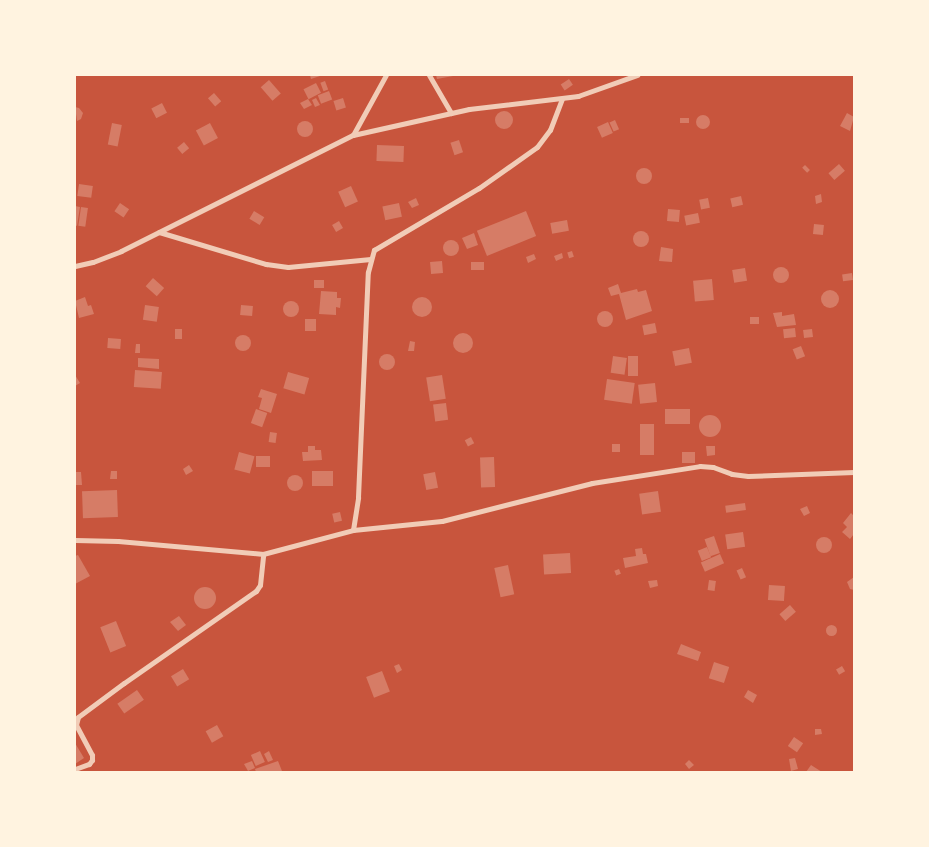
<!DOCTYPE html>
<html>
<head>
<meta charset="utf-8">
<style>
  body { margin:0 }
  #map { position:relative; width:929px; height:847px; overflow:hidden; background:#c8553d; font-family:Overpass,sans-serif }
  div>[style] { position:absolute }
  .building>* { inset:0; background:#d67c66; transform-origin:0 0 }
  .round { border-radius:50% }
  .minor>* { height:5px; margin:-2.5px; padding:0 2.5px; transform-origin:2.5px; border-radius:2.5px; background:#f1ccb7 }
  span { translate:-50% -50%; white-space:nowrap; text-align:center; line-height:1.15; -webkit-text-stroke:5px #fff3e0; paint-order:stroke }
  .frame { position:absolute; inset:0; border:76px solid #fff3e0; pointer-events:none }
</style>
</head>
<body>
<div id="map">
  <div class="building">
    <div style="clip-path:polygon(310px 75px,323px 75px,311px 79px)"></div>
    <div style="clip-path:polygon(436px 75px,453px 75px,453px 76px,437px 79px)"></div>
    <div style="left:569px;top:79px;width:7px;height:10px;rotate:56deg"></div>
    <div style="left:269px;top:80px;width:18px;height:11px;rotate:49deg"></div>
    <div style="left:325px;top:81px;width:9px;height:5px;rotate:69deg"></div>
    <div style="left:316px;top:83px;width:11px;height:14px;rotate:63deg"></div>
    <div style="left:329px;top:91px;width:9px;height:12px;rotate:69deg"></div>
    <div style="left:214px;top:93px;width:11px;height:8px;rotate:49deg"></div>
    <div style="clip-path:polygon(316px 98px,320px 105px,315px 107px,312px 100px)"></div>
    <div style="left:343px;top:98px;width:10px;height:10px;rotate:73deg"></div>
    <div style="clip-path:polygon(308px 99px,312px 105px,304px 109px,300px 103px)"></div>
    <div style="left:162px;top:103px;width:11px;height:12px;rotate:63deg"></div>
    <div style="clip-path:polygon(75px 107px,79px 108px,83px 113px,81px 119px,77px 121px)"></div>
    <div class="round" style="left:495px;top:111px;width:18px;height:18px"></div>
    <div style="clip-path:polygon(847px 113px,854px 117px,850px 131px,840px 126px)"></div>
    <div class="round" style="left:696px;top:115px;width:14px;height:14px"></div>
    <div style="left:689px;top:118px;width:5px;height:9px;rotate:90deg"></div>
    <div style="left:615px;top:120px;width:10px;height:6px;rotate:66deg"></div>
    <div class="round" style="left:297px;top:121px;width:16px;height:16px"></div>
    <div style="left:608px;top:122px;width:12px;height:12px;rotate:66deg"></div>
    <div style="left:112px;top:123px;width:10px;height:22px;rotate:11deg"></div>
    <div style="left:210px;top:123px;width:17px;height:16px;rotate:62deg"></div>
    <div style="left:459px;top:140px;width:13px;height:9px;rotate:72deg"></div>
    <div style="left:184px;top:142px;width:8px;height:9px;rotate:50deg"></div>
    <div style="left:377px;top:145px;width:27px;height:16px;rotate:2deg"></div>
    <div style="left:839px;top:164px;width:9px;height:14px;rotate:49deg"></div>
    <div style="left:805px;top:165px;width:7px;height:4px;rotate:45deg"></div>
    <div class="round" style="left:636px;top:168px;width:16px;height:16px"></div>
    <div style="left:79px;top:184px;width:14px;height:12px;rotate:8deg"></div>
    <div style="left:351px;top:186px;width:17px;height:14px;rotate:66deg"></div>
    <div style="clip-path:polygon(821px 194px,822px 202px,816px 204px,815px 196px)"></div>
    <div style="left:741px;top:196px;width:9px;height:11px;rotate:77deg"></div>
    <div style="clip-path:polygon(416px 198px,419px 205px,412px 208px,408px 202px)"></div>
    <div style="left:708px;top:198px;width:10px;height:9px;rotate:79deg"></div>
    <div style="left:120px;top:203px;width:11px;height:10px;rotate:34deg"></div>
    <div style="left:399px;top:203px;width:14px;height:17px;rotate:78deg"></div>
    <div style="clip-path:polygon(75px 206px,80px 207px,77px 226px,75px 225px)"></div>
    <div style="left:81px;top:207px;width:7px;height:19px;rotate:8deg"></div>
    <div style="left:668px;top:209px;width:12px;height:12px;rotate:5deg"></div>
    <div style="left:254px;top:211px;width:12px;height:9px;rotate:31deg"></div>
    <div style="left:526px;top:211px;width:27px;height:53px;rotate:68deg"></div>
    <div style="left:698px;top:213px;width:10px;height:14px;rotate:79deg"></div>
    <div style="left:567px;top:220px;width:11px;height:17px;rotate:80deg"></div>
    <div style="left:339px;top:221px;width:8px;height:8px;rotate:60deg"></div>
    <div style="left:814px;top:224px;width:10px;height:10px;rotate:6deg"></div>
    <div class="round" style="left:633px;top:231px;width:16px;height:16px"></div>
    <div style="clip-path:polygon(474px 233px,478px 245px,467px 249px,462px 238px)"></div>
    <div class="round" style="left:443px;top:240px;width:16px;height:16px"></div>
    <div style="clip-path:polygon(661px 247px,673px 249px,672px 262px,659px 261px)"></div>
    <div style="left:572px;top:251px;width:6px;height:5px;rotate:72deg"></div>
    <div style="clip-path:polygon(562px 253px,563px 258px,556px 261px,554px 256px)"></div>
    <div style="clip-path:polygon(534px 254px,536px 259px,528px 263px,526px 257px)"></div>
    <div style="left:442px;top:261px;width:12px;height:12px;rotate:85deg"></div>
    <div style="left:484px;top:262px;width:8px;height:13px;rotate:90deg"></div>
    <div class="round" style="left:773px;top:267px;width:16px;height:16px"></div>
    <div style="left:745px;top:268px;width:13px;height:13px;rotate:81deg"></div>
    <div style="left:852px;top:273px;width:7px;height:10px;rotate:82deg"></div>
    <div style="left:153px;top:278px;width:15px;height:11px;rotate:42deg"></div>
    <div style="left:712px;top:279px;width:21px;height:19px;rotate:85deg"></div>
    <div style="left:314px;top:280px;width:10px;height:8px"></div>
    <div style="clip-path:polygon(618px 284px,621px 293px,637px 289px,638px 292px,646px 290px,652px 311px,626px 320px,619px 294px,611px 296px,608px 288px)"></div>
    <div class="round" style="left:821px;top:290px;width:18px;height:18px"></div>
    <div style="clip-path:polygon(321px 291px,337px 292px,337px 298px,341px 298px,340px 308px,336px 307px,336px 315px,319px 314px)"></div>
    <div style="clip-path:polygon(85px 297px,88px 306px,91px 305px,94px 314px,79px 318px,75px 301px)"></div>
    <div class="round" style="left:412px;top:297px;width:20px;height:20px"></div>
    <div class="round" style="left:283px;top:301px;width:16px;height:16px"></div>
    <div style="left:145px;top:305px;width:14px;height:15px;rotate:8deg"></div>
    <div style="left:241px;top:305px;width:12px;height:10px;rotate:5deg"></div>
    <div class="round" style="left:597px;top:311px;width:16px;height:16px"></div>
    <div style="clip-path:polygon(782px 312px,782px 316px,794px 314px,796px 325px,777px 327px,773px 313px)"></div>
    <div style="left:759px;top:317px;width:7px;height:9px;rotate:90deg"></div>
    <div style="left:305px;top:319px;width:11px;height:12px"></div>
    <div style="left:655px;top:323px;width:10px;height:13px;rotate:79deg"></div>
    <div style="left:795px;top:328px;width:9px;height:12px;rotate:84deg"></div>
    <div style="left:175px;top:329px;width:7px;height:10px"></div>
    <div style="left:812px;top:329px;width:8px;height:9px;rotate:83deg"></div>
    <div class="round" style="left:453px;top:333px;width:20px;height:20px"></div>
    <div class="round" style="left:235px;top:335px;width:16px;height:16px"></div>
    <div style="left:108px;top:338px;width:13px;height:10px;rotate:4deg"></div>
    <div style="clip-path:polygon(410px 341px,415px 342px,414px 351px,408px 351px)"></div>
    <div style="clip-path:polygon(136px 344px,140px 344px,140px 353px,135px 353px)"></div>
    <div style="left:801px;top:346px;width:11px;height:9px;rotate:68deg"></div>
    <div style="left:689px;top:348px;width:15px;height:17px;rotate:79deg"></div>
    <div class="round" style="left:379px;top:354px;width:16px;height:16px"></div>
    <div style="left:613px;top:356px;width:14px;height:17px;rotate:8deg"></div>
    <div style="left:628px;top:356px;width:10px;height:20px"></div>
    <div style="clip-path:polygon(138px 358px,159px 359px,159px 369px,138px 367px)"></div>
    <div style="left:135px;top:370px;width:27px;height:17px;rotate:4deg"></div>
    <div style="left:288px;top:372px;width:22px;height:17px;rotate:16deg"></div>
    <div style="clip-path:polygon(75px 375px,80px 383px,75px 386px)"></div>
    <div style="left:442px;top:375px;width:24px;height:16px;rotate:81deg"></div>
    <div style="left:607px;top:379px;width:28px;height:21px;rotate:8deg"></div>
    <div style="left:655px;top:383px;width:19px;height:17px;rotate:84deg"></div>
    <div style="clip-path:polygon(261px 389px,277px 394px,271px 413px,259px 409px,262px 398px,258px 397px)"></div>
    <div style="left:446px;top:403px;width:17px;height:13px;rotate:83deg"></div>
    <div style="left:256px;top:409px;width:12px;height:15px;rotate:20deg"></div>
    <div style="left:665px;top:409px;width:25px;height:15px"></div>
    <div class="round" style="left:699px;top:415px;width:22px;height:22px"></div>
    <div style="left:640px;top:424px;width:14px;height:31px"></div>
    <div style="left:270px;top:432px;width:7px;height:10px;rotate:8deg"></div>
    <div style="left:471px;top:437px;width:7px;height:7px;rotate:63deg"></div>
    <div style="left:612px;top:444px;width:8px;height:8px"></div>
    <div style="clip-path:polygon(308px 446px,315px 446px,315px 450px,321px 450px,322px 460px,303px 461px,302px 452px,308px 452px)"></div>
    <div style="clip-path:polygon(706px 446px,715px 446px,715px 455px,707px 456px)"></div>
    <div style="left:239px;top:452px;width:16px;height:18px;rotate:15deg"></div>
    <div style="left:682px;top:452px;width:13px;height:11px"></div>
    <div style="left:270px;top:456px;width:11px;height:14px;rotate:90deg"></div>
    <div style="left:494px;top:457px;width:30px;height:14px;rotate:88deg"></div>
    <div style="clip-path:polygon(189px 465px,193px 471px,186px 475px,183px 469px)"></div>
    <div style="clip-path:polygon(111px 471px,117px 471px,117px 479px,110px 479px)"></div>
    <div style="left:333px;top:471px;width:15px;height:21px;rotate:90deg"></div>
    <div style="clip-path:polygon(75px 472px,81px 472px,82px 485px,75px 485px)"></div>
    <div style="left:435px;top:472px;width:16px;height:12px;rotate:79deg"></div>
    <div class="round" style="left:287px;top:475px;width:16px;height:16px"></div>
    <div style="left:117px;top:490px;width:27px;height:35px;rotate:88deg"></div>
    <div style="left:658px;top:491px;width:21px;height:19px;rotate:82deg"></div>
    <div style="left:745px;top:503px;width:7px;height:20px;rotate:82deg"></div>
    <div style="clip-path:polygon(807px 506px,810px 513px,804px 516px,800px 509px)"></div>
    <div style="left:340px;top:512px;width:9px;height:8px;rotate:77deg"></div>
    <div style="clip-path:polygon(851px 513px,854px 516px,854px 534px,850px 539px,842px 532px,847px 527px,843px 523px)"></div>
    <div style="left:743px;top:532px;width:15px;height:18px;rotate:82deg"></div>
    <div style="left:714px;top:536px;width:18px;height:10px;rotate:71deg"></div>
    <div class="round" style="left:816px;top:537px;width:16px;height:16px"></div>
    <div style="left:707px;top:547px;width:11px;height:10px;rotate:68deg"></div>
    <div style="clip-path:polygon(642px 548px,643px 554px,646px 554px,648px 563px,625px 568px,623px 558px,636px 556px,635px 549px)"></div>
    <div style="left:570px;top:553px;width:20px;height:27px;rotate:87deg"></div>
    <div style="left:720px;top:554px;width:10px;height:21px;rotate:66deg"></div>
    <div style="clip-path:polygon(78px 555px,90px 576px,75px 584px,75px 556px)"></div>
    <div style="left:508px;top:565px;width:30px;height:14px;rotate:78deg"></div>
    <div style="left:742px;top:568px;width:10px;height:6px;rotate:66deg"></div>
    <div style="left:619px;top:569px;width:5px;height:5px;rotate:68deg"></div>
    <div style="clip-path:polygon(854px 577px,854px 590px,850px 589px,847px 582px)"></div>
    <div style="clip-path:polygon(657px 580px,658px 586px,650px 588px,648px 581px)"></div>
    <div style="left:709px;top:580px;width:7px;height:10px;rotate:8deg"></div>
    <div style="left:769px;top:585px;width:16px;height:15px;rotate:4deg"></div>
    <div class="round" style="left:194px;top:587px;width:22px;height:22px"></div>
    <div style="left:790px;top:605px;width:9px;height:14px;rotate:49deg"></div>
    <div style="clip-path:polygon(179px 616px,186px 625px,178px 631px,170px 622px)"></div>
    <div style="left:116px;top:621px;width:27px;height:17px;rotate:68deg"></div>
    <div class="round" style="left:825.5px;top:624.5px;width:11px;height:11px"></div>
    <div style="clip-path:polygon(681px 644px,701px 652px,698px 661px,677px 654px)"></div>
    <div style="left:714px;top:662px;width:16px;height:17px;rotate:18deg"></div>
    <div style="clip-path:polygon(399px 664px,402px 670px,397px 673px,394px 666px)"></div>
    <div style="left:842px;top:666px;width:6px;height:7px;rotate:59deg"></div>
    <div style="left:183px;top:669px;width:12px;height:14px;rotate:59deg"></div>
    <div style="left:382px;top:671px;width:22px;height:17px;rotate:69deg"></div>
    <div style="left:137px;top:690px;width:12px;height:24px;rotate:55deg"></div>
    <div style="clip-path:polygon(748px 690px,757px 695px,753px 703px,744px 697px)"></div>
    <div style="left:217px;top:725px;width:13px;height:13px;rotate:61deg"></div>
    <div style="clip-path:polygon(815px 729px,821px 729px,822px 734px,815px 735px)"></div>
    <div style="left:794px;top:737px;width:11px;height:11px;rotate:34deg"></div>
    <div style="clip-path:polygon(75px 743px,84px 758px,75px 764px)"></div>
    <div style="left:260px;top:751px;width:12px;height:10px;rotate:66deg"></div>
    <div style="clip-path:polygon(269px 751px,273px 760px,268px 762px,264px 754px)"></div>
    <div style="clip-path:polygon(795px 758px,798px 769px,791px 771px,789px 759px)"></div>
    <div style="clip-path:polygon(689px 760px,694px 765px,689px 769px,685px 764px)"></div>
    <div style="clip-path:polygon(252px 761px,255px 768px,248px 771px,244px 764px)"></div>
    <div style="clip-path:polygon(278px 761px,282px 771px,256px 772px,255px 769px)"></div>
    <div style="clip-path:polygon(811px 765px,822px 772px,806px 772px)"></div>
  </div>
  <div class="minor">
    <div style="left:429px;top:75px;width:44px;rotate:59.9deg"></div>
    <div style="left:353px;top:135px;width:68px;rotate:-61.2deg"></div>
    <div style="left:159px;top:232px;width:112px;rotate:16.7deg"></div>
    <div style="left:266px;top:264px;width:22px;rotate:8deg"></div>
    <div style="left:288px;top:267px;width:83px;rotate:-5.5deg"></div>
    <div style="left:75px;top:266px;width:18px;rotate:-13deg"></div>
    <div style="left:93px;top:262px;width:30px;rotate:-21deg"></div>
    <div style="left:121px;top:251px;width:259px;rotate:-26.6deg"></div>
    <div style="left:353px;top:135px;width:119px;rotate:-12.6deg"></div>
    <div style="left:469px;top:109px;width:110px;rotate:-6.8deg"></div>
    <div style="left:578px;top:96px;width:63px;rotate:-19.6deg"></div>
    <div style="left:353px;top:530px;width:33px;rotate:-81deg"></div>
    <div style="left:358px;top:497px;width:225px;rotate:-87.5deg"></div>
    <div style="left:368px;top:272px;width:23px;rotate:-75deg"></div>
    <div style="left:374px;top:250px;width:122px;rotate:-30.6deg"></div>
    <div style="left:479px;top:188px;width:71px;rotate:-35.3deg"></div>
    <div style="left:537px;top:147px;width:21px;rotate:-53deg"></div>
    <div style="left:550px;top:130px;width:33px;rotate:-69deg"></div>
    <div style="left:75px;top:540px;width:43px;rotate:1.3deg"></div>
    <div style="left:118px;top:541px;width:146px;rotate:5.1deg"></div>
    <div style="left:263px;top:554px;width:93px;rotate:-14.9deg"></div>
    <div style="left:353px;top:530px;width:89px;rotate:-5.8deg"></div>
    <div style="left:442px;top:521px;width:155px;rotate:-14.2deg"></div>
    <div style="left:592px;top:483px;width:109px;rotate:-8.9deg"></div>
    <div style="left:700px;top:466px;width:13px;rotate:4deg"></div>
    <div style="left:713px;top:467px;width:20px;rotate:20deg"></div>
    <div style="left:732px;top:474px;width:16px;rotate:7deg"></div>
    <div style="left:748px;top:476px;width:106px;rotate:-2.2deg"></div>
    <div style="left:75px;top:769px;width:15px;rotate:-20deg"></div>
    <div style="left:89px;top:764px;width:5px;rotate:-53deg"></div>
    <div style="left:92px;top:760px;width:5px;rotate:-90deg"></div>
    <div style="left:92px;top:755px;width:34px;rotate:-118deg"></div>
    <div style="left:76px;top:725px;width:8px;rotate:-76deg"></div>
    <div style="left:78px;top:717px;width:57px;rotate:-36.5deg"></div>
    <div style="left:124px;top:683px;width:161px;rotate:-34.9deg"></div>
    <div style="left:256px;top:591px;width:7px;rotate:-56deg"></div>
    <div style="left:260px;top:585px;width:31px;rotate:-84deg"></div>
  </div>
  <div class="frame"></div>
</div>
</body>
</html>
